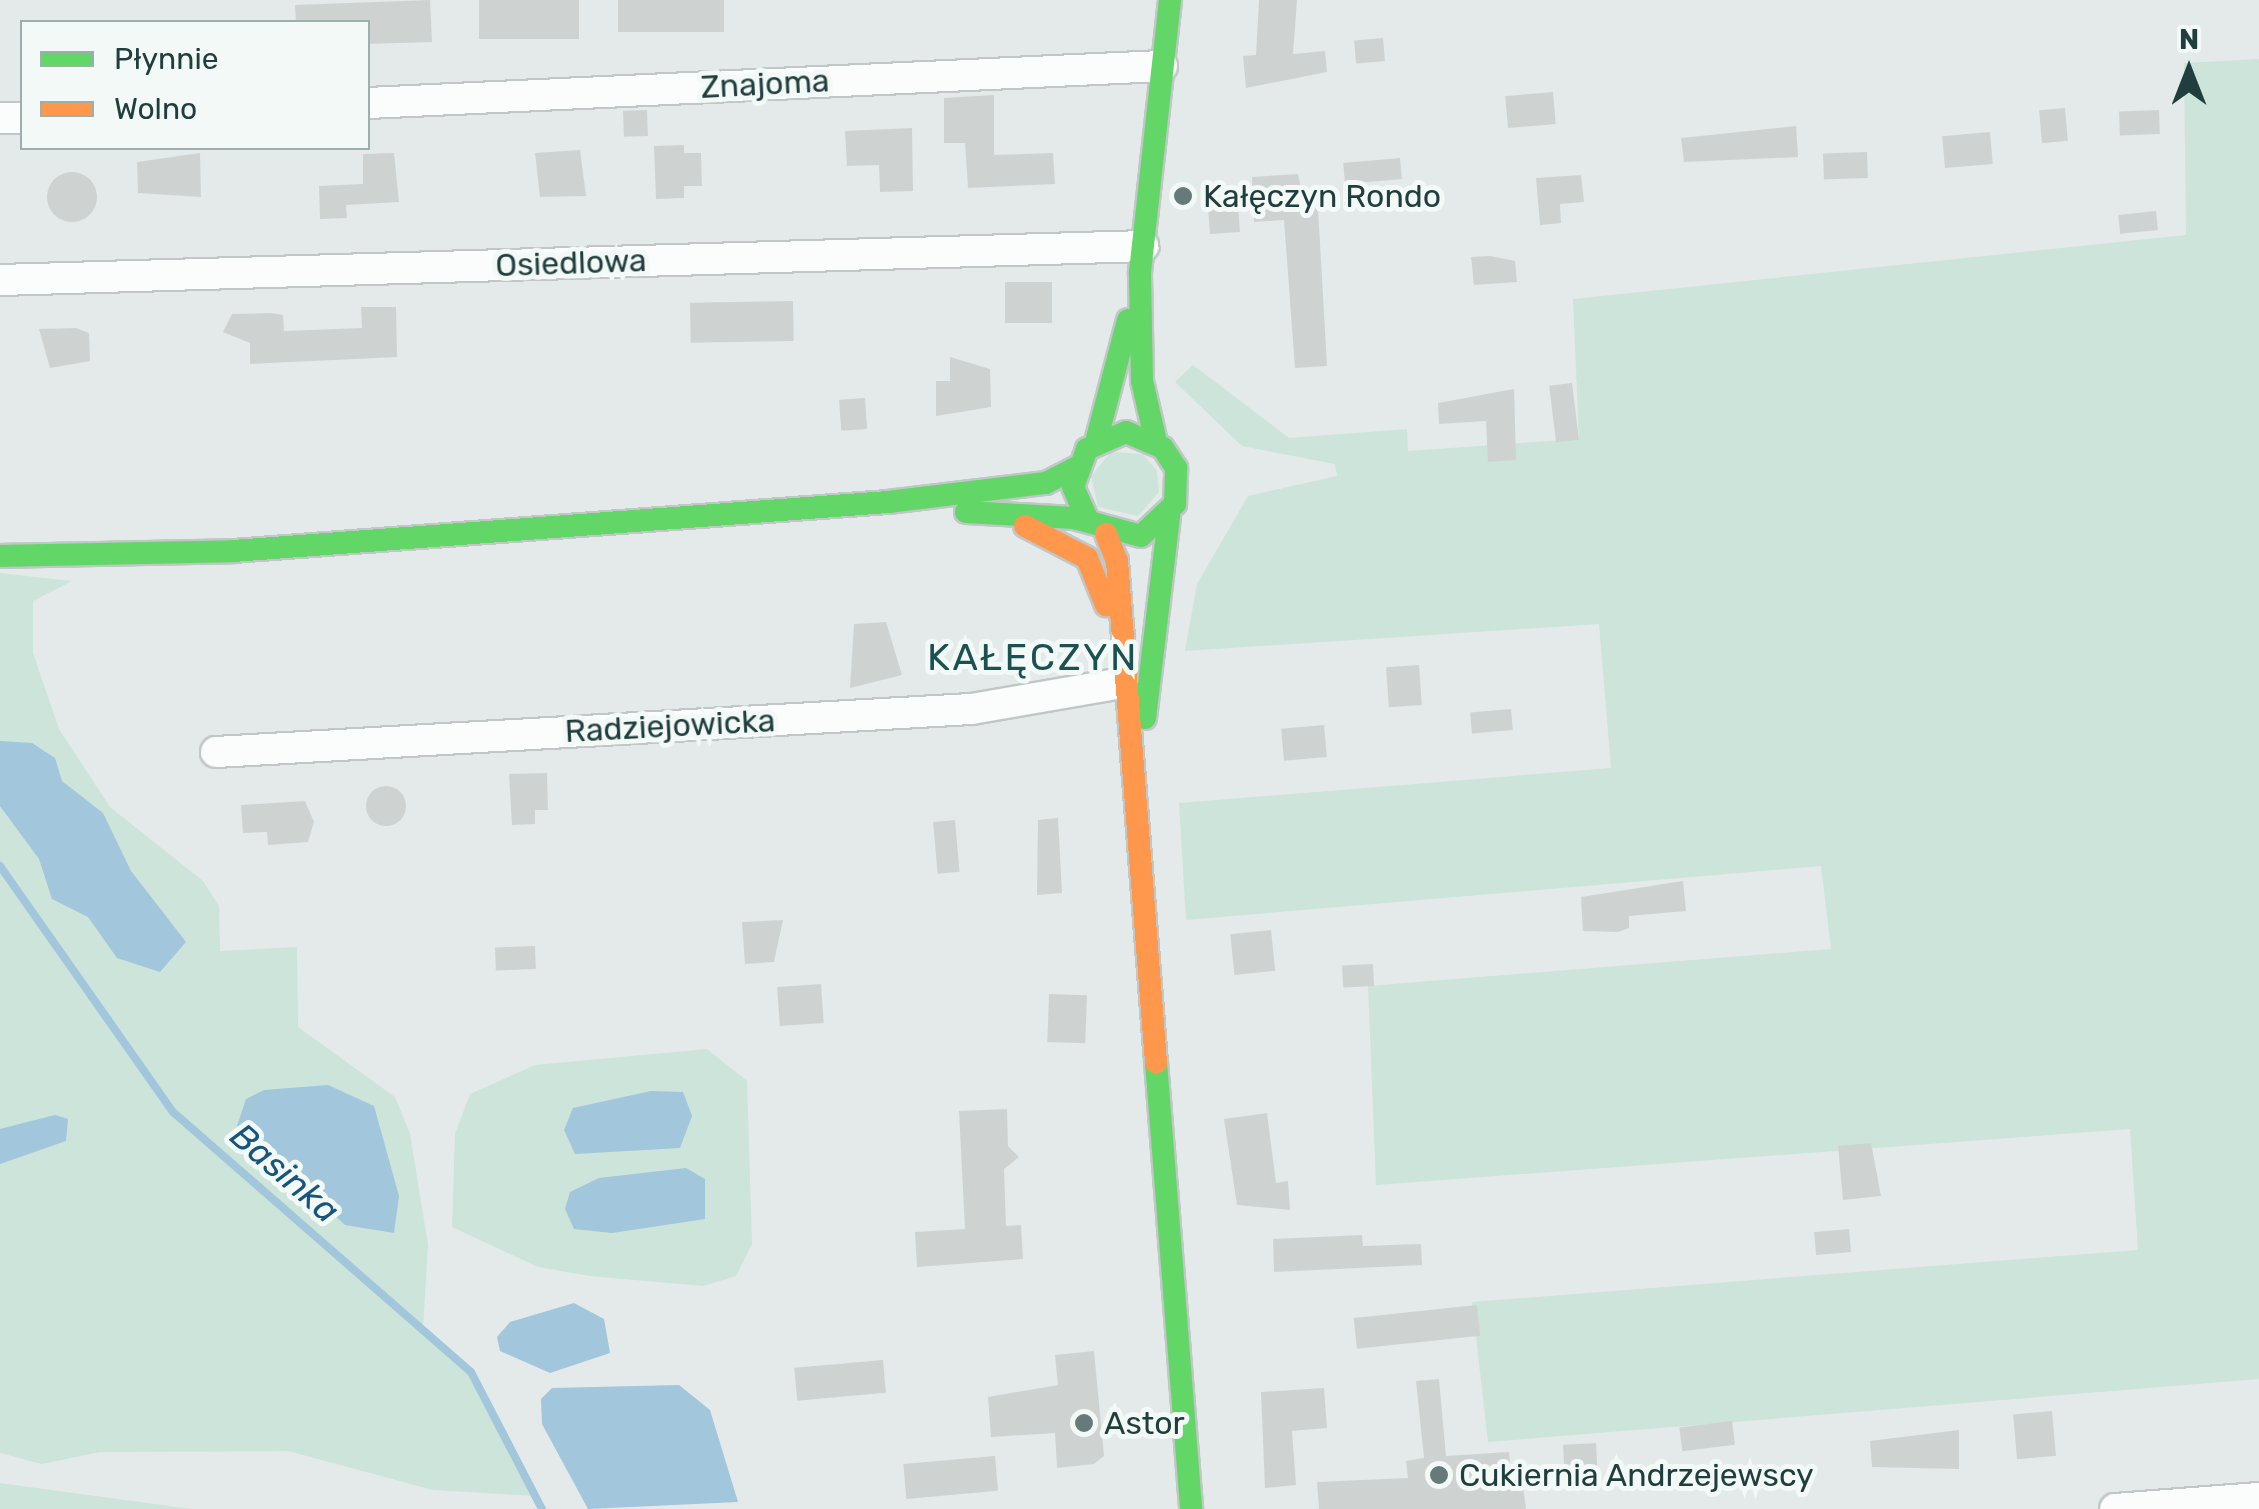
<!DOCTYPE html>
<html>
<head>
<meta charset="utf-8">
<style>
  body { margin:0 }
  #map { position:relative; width:2259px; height:1509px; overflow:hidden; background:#e4eae9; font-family:Rubik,sans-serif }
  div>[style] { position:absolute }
  .green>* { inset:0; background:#cce4d9 }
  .water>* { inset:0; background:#a2c6db }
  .stream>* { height:8px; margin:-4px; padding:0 4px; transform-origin:4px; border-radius:4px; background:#a2c6db }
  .building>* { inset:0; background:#ced3d2; transform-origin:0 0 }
  .round { border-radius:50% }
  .roads { filter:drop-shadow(2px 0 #c1c7c6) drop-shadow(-2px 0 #c1c7c6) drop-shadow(0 2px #c1c7c6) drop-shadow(0 -2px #c1c7c6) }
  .street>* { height:30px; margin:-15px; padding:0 15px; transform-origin:15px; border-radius:15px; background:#fbfcfc }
  .fast>* { height:22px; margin:-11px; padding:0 11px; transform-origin:11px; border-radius:11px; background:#63d668 }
  .slow>* { height:22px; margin:-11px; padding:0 11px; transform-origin:11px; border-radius:11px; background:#ff974d }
  .dots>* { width:28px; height:28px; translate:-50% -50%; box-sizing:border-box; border:5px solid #f2f9f7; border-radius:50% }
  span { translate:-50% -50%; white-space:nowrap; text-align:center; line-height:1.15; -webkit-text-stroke:10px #f2f9f7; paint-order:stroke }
  .street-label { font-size:32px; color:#203e3d }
  .poi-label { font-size:32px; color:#203e3d }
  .left { translate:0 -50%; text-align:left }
  .water-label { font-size:35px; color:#16557e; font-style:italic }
  .quarter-label { font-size:38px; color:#1b5251; letter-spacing:2.5px }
  .legend { position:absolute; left:20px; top:20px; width:350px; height:130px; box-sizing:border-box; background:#f2f9f7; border:2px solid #9eaead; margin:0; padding:12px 18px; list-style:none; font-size:30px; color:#203e3d }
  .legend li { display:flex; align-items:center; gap:20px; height:50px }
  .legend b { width:50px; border:2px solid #9eaead }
  .north { position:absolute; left:2139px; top:20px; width:100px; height:100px; -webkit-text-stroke:8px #f2f9f7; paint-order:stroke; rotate:0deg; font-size:28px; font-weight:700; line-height:40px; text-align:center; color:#203e3d }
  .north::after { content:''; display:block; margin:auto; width:35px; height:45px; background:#203e3d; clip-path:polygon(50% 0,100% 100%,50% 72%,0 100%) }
</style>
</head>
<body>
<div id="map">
  <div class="green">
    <div style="clip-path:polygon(2259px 59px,2259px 1379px,1488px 1442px,1472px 1302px,2138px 1250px,2130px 1129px,1376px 1185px,1368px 986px,1831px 949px,1821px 866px,1186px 920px,1179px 803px,1611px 768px,1599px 624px,1185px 651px,1197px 584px,1248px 496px,1337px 476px,1335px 464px,1242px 446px,1175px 382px,1193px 365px,1289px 438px,1407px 429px,1408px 451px,1579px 439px,1573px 299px,2186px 235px,2184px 63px)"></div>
    <div style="clip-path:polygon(1111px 452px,1143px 454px,1157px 471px,1159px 492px,1138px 516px,1098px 507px,1091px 476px)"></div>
    <div style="clip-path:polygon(0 573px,72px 581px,33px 601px,33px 653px,59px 729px,110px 807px,203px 881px,219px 906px,220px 951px,297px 947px,298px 1027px,395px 1097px,410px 1134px,428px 1245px,423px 1329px,471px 1372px,535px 1496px,433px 1490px,288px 1451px,100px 1452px,42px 1464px,0 1453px)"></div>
    <div style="clip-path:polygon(707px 1049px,747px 1081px,752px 1244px,736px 1276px,703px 1286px,590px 1276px,538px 1267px,452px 1227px,455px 1134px,470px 1094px,535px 1065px)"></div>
    <div style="clip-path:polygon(0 1483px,191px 1509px,0 1509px)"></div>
  </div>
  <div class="water">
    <div style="clip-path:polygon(0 741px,32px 743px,55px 758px,62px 781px,103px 813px,131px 871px,186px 942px,160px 972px,117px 958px,88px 917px,52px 899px,39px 859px,0 806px)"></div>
    <div style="clip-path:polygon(328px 1085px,374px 1106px,399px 1196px,394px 1233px,345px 1225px,237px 1126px,246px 1099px,264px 1090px)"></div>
    <div style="clip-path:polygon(651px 1091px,683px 1092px,692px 1116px,680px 1148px,575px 1154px,564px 1130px,573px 1108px)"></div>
    <div style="clip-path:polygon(55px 1115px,68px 1119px,66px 1141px,0 1164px,0 1129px)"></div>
    <div style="clip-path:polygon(686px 1168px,705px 1179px,705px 1219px,612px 1233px,574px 1229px,565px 1209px,570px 1192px,599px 1178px)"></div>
    <div style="clip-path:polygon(574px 1303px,604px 1319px,610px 1353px,550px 1373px,500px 1351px,497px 1337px,510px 1322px)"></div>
    <div style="clip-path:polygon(679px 1385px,710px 1410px,738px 1502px,588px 1509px,542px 1424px,541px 1399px,552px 1388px)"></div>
  </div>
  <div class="stream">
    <div style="left:0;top:866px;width:301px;rotate:54.9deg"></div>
    <div style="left:173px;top:1112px;width:395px;rotate:41.1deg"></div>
    <div style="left:471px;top:1372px;width:154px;rotate:62.6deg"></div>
  </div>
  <div class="building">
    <div style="clip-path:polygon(430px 0,432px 42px,368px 44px,368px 22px,296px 22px,295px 5px)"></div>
    <div style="left:479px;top:0;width:100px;height:39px"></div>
    <div style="left:618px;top:0;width:106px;height:32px"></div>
    <div style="clip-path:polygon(1259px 0,1297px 0,1293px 54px,1325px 51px,1327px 72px,1246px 88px,1243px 56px,1256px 55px)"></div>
    <div style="left:1383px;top:38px;width:23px;height:29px;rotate:85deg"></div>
    <div style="left:1553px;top:92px;width:32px;height:48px;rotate:85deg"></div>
    <div style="clip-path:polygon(994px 95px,994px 155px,1053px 153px,1055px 184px,968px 188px,965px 143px,944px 143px,944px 98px)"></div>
    <div style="left:2065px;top:108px;width:33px;height:26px;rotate:85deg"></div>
    <div style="left:647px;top:110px;width:26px;height:24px;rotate:88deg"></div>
    <div style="left:2159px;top:110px;width:24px;height:40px;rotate:88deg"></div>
    <div style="clip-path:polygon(1796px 126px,1798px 157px,1684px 162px,1681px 138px)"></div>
    <div style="clip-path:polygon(912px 128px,913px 191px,880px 192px,879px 165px,847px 166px,845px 131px)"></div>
    <div style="left:1990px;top:132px;width:32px;height:48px;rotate:85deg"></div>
    <div style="clip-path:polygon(684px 145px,684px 153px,701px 153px,702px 186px,684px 186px,684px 198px,656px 199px,654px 146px)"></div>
    <div style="clip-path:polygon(580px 150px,586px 196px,540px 197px,535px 153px)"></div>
    <div style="left:1867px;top:152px;width:26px;height:44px;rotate:88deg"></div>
    <div style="clip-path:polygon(200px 153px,201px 197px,138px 193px,137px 162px)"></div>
    <div style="clip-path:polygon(394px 153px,399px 202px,346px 205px,347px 218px,320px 219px,319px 186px,363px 184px,363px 154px)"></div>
    <div style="left:1400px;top:158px;width:21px;height:57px;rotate:85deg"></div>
    <div class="round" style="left:47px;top:172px;width:50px;height:50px"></div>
    <div style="clip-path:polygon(1298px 174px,1305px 209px,1318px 208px,1327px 366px,1295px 368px,1284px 220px,1254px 222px,1252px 177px)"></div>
    <div style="clip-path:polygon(1581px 175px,1584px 202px,1560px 204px,1561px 223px,1540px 225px,1536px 178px)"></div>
    <div style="left:1238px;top:205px;width:27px;height:30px;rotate:86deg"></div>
    <div style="left:2156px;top:211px;width:19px;height:38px;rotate:84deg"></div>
    <div style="clip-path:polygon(1490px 256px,1515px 261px,1517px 282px,1474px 285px,1471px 257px)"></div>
    <div style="left:1052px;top:282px;width:41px;height:47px;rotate:90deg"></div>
    <div style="left:793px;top:301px;width:40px;height:103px;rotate:89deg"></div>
    <div style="clip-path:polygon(361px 307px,396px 307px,397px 357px,250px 364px,250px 343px,223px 332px,232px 314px,271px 313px,283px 315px,284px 331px,362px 328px)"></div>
    <div style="clip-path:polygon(76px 328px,89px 333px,90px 361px,50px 368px,39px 329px)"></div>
    <div style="clip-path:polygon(950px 357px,990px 369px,991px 407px,936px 416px,936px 381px,950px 381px)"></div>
    <div style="left:1572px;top:383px;width:57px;height:23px;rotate:83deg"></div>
    <div style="clip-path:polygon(1514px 389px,1516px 460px,1488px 462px,1486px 421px,1439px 424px,1438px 403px)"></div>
    <div style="left:865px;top:398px;width:31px;height:26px;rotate:86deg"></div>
    <div style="clip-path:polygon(886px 622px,902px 675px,850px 688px,854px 624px)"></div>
    <div style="left:1419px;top:665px;width:40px;height:33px;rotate:86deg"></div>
    <div style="left:1511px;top:709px;width:21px;height:41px;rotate:85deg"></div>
    <div style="left:1324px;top:725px;width:32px;height:43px;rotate:85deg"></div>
    <div style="clip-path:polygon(547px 773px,548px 810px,535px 810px,535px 824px,512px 825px,509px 774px)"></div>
    <div class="round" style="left:366px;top:786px;width:40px;height:40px"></div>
    <div style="clip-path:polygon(305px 801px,314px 822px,308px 842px,268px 845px,267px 832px,243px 833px,241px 805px)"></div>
    <div style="clip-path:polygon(1058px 818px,1062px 893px,1037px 895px,1038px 820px)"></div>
    <div style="left:955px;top:820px;width:52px;height:22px;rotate:85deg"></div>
    <div style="clip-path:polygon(1683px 881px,1686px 911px,1629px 916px,1629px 928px,1618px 932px,1583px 931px,1581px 897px)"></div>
    <div style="clip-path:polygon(783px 920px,774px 962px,745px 964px,742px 922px)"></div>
    <div style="left:1271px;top:930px;width:41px;height:41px;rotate:84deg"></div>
    <div style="left:535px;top:946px;width:23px;height:40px;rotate:88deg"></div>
    <div style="left:1373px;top:964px;width:22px;height:31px;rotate:87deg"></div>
    <div style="left:821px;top:984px;width:39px;height:44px;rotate:86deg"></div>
    <div style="left:1049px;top:994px;width:38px;height:48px;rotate:2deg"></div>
    <div style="clip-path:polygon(1007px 1109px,1008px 1146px,1019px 1157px,1004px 1169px,1006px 1226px,1021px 1225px,1023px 1259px,917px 1267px,915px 1232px,965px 1229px,959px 1111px)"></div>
    <div style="clip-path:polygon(1267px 1113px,1276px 1183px,1288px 1181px,1290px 1210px,1237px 1205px,1224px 1119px)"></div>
    <div style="clip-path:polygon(1871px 1143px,1881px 1196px,1843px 1200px,1838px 1146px)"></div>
    <div style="left:1849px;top:1229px;width:23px;height:35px;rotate:85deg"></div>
    <div style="clip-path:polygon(1362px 1235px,1363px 1246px,1421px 1244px,1422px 1265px,1274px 1272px,1273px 1239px)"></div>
    <div style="left:1477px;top:1305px;width:31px;height:124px;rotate:84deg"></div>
    <div style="clip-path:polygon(1094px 1351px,1104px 1456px,1094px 1464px,1057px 1468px,1055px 1433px,991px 1437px,988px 1397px,1058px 1385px,1055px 1355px)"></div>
    <div style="left:883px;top:1360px;width:33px;height:89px;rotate:85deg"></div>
    <div style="clip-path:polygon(1439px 1379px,1446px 1456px,1509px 1452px,1512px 1487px,1523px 1486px,1526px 1509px,1319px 1509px,1317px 1482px,1408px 1478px,1406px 1461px,1424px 1458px,1416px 1381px)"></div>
    <div style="clip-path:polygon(1324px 1388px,1327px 1428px,1292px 1431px,1296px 1485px,1265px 1488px,1261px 1392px)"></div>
    <div style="left:2052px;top:1411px;width:45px;height:39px;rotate:85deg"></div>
    <div style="left:1732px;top:1421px;width:24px;height:53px;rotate:83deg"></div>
    <div style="clip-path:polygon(1959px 1430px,1959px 1469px,1872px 1467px,1870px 1441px)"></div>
    <div style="left:1596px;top:1443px;width:35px;height:33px;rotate:87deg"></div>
    <div style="left:995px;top:1456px;width:35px;height:92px;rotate:85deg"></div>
  </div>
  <div class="roads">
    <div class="street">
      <div style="left:368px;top:103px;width:795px;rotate:-2.67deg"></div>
      <div style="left:0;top:118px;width:22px"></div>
      <div style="left:0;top:280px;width:1144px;rotate:-1.7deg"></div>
      <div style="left:216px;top:752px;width:757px;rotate:-3.26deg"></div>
      <div style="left:972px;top:709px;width:152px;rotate:-9.8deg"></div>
      <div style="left:2115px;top:1509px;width:144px;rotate:-4.4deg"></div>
    </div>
    <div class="fast">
      <div style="left:1096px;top:442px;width:126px;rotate:-75.3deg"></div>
      <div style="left:1156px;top:442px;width:63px;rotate:-102.9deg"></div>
      <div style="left:1142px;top:381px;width:109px;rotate:-91.1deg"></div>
      <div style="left:1140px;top:272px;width:274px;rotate:-83.7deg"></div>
      <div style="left:966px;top:512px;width:108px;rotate:3.2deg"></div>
      <div style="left:1074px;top:518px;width:69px;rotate:15deg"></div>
      <div style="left:1141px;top:536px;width:47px;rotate:-43.3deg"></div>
      <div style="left:1175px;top:504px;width:36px;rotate:-88deg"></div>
      <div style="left:1176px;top:468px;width:24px;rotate:-123deg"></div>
      <div style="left:1163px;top:448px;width:40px;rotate:-156.6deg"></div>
      <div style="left:1126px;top:432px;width:43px;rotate:156.4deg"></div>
      <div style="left:1087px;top:449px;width:40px;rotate:110.2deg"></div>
      <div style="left:1073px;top:487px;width:37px;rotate:66deg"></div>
      <div style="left:0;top:556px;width:233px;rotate:-1.2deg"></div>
      <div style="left:233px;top:551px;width:657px;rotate:-4.28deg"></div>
      <div style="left:888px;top:502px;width:159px;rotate:-6.9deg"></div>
      <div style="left:1046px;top:483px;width:34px;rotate:-27deg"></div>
      <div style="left:1145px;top:718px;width:203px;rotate:-83.2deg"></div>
      <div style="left:1156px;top:1062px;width:448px;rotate:85.5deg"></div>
    </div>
    <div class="slow">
      <div style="left:1025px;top:526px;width:70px;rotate:27.3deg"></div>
      <div style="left:1087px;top:558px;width:51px;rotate:68deg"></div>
      <div style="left:1106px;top:534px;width:29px;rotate:68deg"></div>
      <div style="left:1117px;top:561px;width:503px;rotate:85.55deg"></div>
    </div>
  </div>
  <div class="dots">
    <div style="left:1183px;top:196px;background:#657a79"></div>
    <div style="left:1084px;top:1423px;background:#657a79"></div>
    <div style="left:1439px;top:1475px;background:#657a79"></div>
  </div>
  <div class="street-label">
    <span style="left:765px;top:84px;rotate:-3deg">Znajoma</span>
    <span style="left:571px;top:263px;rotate:-2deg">Osiedlowa</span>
    <span style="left:670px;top:726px;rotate:-3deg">Radziejowicka</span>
  </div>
  <div class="poi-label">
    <span class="left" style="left:1203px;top:196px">Kałęczyn Rondo</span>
    <span class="left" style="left:1104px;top:1423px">Astor</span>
    <span class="left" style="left:1459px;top:1475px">Cukiernia Andrzejewscy</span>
  </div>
  <div class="water-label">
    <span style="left:285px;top:1173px;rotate:41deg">Basinka</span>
  </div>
  <div class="quarter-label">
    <span style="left:1033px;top:658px">KAŁĘCZYN</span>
  </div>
  <ul class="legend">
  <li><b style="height:12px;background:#63d668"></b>Płynnie</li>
  <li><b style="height:12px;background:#ff974d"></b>Wolno</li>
  </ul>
  <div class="north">N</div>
</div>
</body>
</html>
